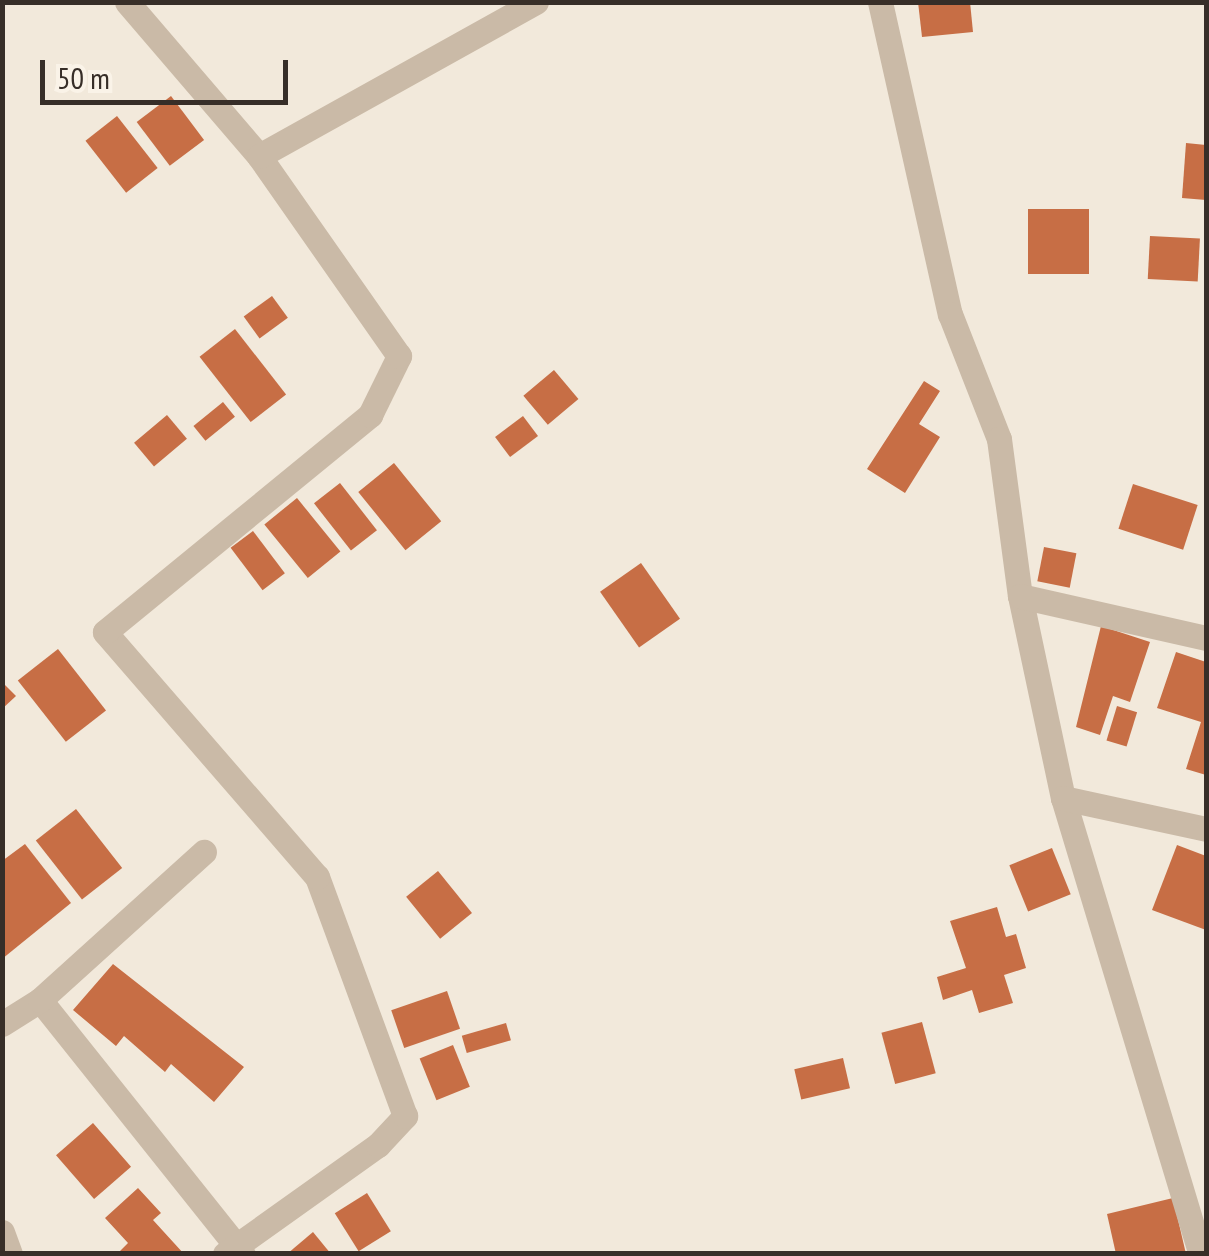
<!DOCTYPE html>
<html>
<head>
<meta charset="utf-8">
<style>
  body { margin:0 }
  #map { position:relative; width:1209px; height:1256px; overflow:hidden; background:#f2e9db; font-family:"PT Sans Narrow",sans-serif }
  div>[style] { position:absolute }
  .building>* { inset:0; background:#c76e45; transform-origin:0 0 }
  .minor>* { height:25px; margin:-12.5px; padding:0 12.5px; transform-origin:12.5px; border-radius:12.5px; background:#cabaa7 }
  span { translate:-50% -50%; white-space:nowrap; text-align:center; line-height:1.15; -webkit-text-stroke:8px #faf3e8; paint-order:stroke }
  .frame { position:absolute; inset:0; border:5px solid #372e28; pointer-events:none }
  .scale { position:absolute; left:40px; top:60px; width:248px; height:45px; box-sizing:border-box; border:5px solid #372e28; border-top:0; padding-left:12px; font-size:30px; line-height:35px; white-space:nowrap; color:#372e28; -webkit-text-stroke:8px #faf3e8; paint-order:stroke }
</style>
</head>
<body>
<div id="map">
  <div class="building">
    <div style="clip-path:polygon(918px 2px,970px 2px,973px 32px,922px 37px)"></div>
    <div style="left:171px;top:96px;width:55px;height:43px;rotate:53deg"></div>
    <div style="left:117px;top:116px;width:66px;height:40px;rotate:52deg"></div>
    <div style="clip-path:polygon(1186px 143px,1206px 145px,1206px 200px,1182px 198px)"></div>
    <div style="left:1028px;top:209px;width:61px;height:65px"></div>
    <div style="left:1150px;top:236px;width:50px;height:43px;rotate:3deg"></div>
    <div style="left:272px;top:296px;width:27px;height:35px;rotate:54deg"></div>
    <div style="left:235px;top:329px;width:83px;height:45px;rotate:52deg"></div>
    <div style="left:554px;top:370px;width:38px;height:40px;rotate:50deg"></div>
    <div style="clip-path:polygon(924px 381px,940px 391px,919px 424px,940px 437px,905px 493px,867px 469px)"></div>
    <div style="left:223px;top:402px;width:19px;height:38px;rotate:51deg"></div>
    <div style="left:167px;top:415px;width:31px;height:43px;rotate:50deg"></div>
    <div style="left:523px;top:416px;width:25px;height:35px;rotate:53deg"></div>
    <div style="left:394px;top:463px;width:75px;height:46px;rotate:51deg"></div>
    <div style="left:340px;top:483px;width:60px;height:33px;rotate:52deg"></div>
    <div style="left:1133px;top:484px;width:68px;height:47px;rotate:18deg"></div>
    <div style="left:297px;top:498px;width:69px;height:42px;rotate:51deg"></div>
    <div style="left:253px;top:531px;width:53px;height:28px;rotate:53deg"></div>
    <div style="left:1044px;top:547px;width:33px;height:35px;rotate:11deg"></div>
    <div style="left:641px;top:563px;width:68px;height:50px;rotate:55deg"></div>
    <div style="clip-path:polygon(1101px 626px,1150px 642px,1130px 702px,1113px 696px,1100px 735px,1076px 727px)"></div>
    <div style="left:58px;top:649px;width:78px;height:51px;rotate:52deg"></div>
    <div style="clip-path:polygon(1176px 652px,1206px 662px,1206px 775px,1186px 769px,1201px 722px,1157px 708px)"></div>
    <div style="clip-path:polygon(2px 682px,16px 696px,2px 709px)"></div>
    <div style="left:1117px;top:706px;width:21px;height:36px;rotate:17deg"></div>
    <div style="left:76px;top:809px;width:75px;height:51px;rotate:52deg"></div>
    <div style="clip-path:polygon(25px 844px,71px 903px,2px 959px,2px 861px)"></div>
    <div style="clip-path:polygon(1177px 845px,1206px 856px,1206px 930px,1152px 910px)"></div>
    <div style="left:1052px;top:848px;width:50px;height:46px;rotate:68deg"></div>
    <div style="left:438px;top:871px;width:54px;height:41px;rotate:51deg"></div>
    <div style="clip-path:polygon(997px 907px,1006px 937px,1016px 934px,1026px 968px,1004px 975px,1013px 1003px,979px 1013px,972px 990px,943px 1000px,937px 977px,966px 968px,950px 921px)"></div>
    <div style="clip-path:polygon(113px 964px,244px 1067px,214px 1102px,171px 1064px,165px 1072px,124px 1036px,116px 1046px,73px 1010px)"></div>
    <div style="left:447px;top:991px;width:40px;height:59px;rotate:71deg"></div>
    <div style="left:922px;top:1022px;width:53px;height:42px;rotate:75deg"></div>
    <div style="left:506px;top:1023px;width:18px;height:46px;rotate:74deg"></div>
    <div style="left:453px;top:1045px;width:45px;height:36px;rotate:68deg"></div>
    <div style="left:843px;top:1058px;width:31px;height:50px;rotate:77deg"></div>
    <div style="left:93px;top:1123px;width:58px;height:49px;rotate:49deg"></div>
    <div style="clip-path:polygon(138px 1188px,161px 1213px,153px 1220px,184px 1254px,117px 1254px,128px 1243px,105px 1218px)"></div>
    <div style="left:367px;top:1193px;width:45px;height:38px;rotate:58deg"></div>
    <div style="clip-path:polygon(1173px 1198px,1186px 1254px,1116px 1254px,1107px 1214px)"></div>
    <div style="clip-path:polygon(313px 1232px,331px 1254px,287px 1254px)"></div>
  </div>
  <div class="minor">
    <div style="left:127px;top:2px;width:203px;rotate:49.4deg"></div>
    <div style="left:880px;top:2px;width:320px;rotate:77.4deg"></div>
    <div style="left:950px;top:314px;width:134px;rotate:68.6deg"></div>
    <div style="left:999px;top:439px;width:158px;rotate:82.4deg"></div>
    <div style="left:1020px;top:596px;width:207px;rotate:78deg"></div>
    <div style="left:1063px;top:798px;width:476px;rotate:73.2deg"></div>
    <div style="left:1020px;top:596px;width:191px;rotate:12.7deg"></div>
    <div style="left:1063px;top:798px;width:146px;rotate:12.2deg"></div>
    <div style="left:40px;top:1000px;width:325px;rotate:51.4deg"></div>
    <div style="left:2px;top:1024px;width:45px;rotate:-32.3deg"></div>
    <div style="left:40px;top:1000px;width:221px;rotate:-42.1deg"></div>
    <div style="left:2px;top:1232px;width:23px;rotate:70deg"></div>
    <div style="left:225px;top:1254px;width:188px;rotate:-35.5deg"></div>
    <div style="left:378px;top:1145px;width:40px;rotate:-47deg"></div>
    <div style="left:405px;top:1116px;width:255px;rotate:-110.2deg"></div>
    <div style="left:317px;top:877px;width:324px;rotate:-130.9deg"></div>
    <div style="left:105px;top:632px;width:343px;rotate:-39.3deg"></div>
    <div style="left:370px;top:415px;width:66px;rotate:-63.8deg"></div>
    <div style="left:399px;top:356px;width:244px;rotate:-125deg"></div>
    <div style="left:259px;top:156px;width:317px;rotate:-29.1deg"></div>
  </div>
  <div class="frame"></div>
  <div class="scale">50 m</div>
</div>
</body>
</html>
